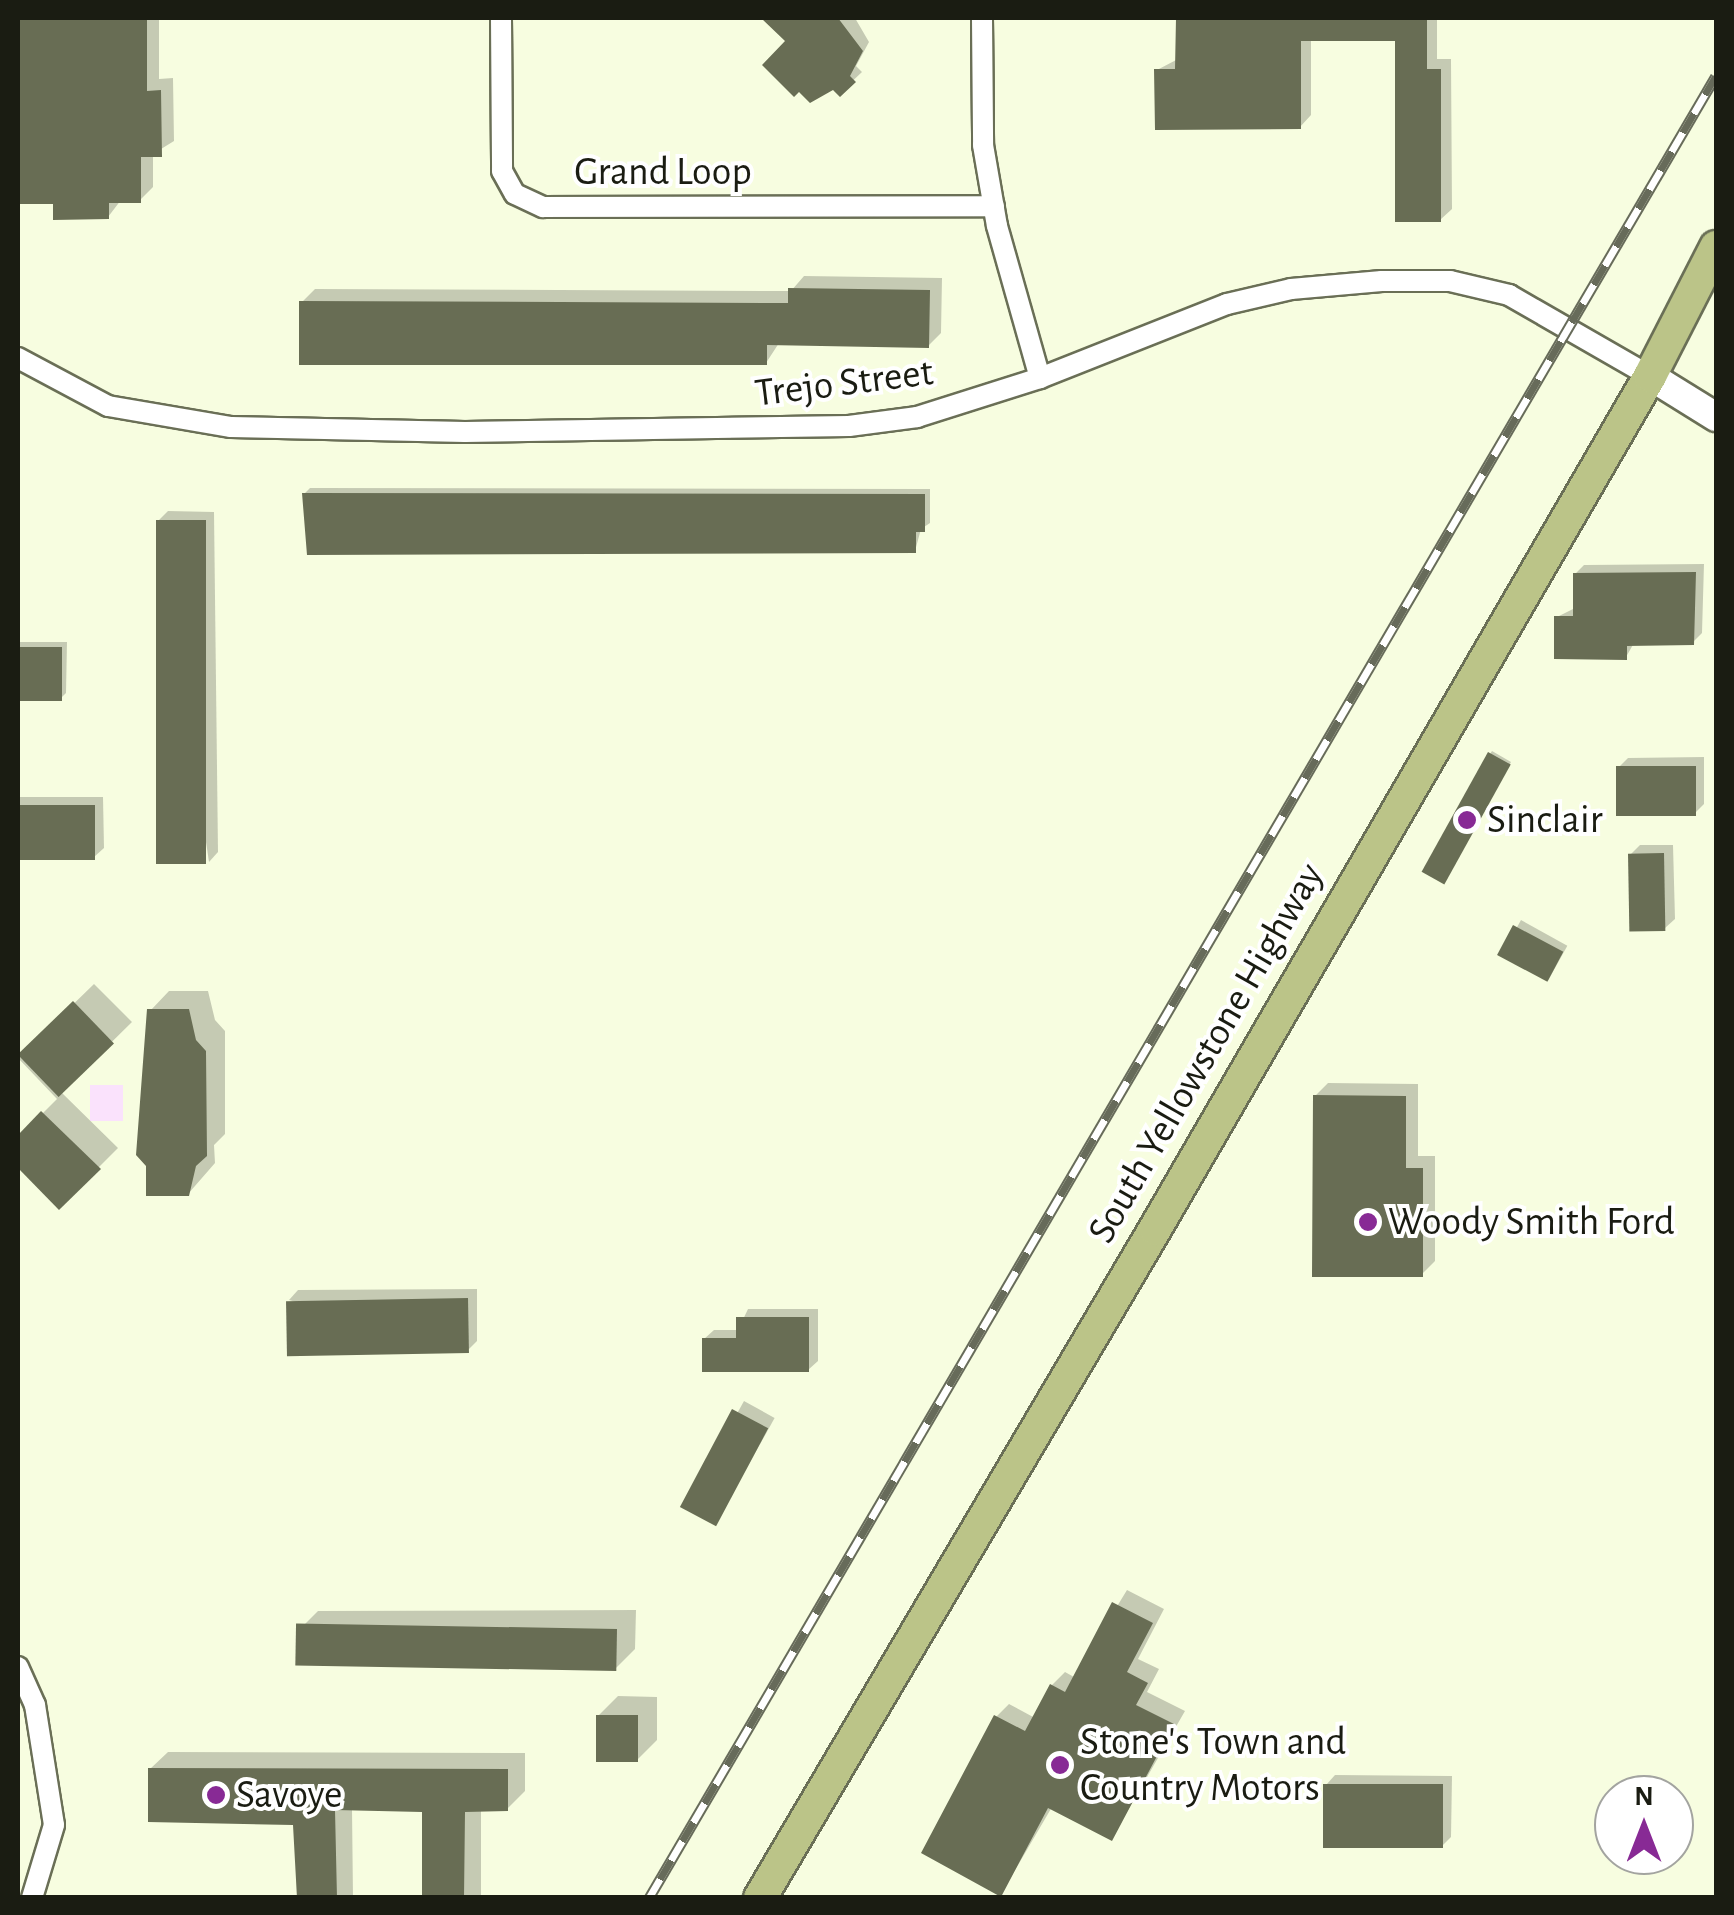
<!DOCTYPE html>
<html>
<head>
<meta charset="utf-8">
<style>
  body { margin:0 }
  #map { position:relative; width:1734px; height:1915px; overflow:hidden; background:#f7fde0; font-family:"Alegreya Sans",sans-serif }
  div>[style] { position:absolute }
  .green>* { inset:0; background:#fae2fc; transform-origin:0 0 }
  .shadow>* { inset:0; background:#0003; transform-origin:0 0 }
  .building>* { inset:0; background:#686d54; transform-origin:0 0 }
  .roads { filter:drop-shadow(2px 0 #6a6f56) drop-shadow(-2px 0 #6a6f56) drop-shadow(0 2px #6a6f56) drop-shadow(0 -2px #6a6f56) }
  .street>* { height:20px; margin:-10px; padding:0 10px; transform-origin:10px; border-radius:10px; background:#fff }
  .secondary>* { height:28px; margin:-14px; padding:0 14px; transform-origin:14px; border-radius:14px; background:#fff }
  .primary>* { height:32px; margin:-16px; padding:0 16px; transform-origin:16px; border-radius:16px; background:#bbc488 }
  .rail>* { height:11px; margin-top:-5.5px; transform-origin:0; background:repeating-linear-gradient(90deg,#fff 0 22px,#676b5a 0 44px); box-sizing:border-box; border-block:2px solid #676b5a }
  .dots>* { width:28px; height:28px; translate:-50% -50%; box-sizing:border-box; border:5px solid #fff; border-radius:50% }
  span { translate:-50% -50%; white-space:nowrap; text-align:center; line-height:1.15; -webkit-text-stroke:8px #fff; paint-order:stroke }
  .street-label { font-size:40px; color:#1a1c12 }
  .poi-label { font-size:40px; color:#1a1c12 }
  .left { translate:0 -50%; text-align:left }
  .frame { position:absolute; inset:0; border:20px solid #1a1c12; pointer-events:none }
  .north { position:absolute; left:1594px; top:1775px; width:100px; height:100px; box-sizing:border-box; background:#fff; border:2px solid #a3a4a0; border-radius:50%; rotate:0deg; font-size:28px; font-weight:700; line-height:40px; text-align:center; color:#1a1c12 }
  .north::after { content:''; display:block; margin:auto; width:35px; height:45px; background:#882a95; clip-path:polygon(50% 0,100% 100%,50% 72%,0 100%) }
</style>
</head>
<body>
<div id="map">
  <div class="green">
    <div style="left:90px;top:1085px;width:33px;height:36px"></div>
  </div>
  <div class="shadow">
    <div style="clip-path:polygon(18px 18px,165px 18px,159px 20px,159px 79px,173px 78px,174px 141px,153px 154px,153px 187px,140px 200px,121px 200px,108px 217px,55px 201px,18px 201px)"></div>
    <div style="clip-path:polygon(764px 18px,855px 18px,869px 42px,856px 66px,862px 72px,840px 93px)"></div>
    <div style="clip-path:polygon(1178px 18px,1437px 18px,1437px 59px,1451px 59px,1452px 209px,1440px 220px,1397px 39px,1311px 39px,1311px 115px,1300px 127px,1157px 70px,1178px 59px)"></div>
    <div style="clip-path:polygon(804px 276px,942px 278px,941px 333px,928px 346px,779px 343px,766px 363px,302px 302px,315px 289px,791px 291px)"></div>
    <div style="clip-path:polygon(310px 488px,930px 489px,930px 523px,921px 529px,915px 551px,304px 494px)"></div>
    <div style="clip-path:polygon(168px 511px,214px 512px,218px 852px,209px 862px,158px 521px)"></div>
    <div style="clip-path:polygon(1704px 564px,1702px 633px,1693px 642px,1634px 643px,1626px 657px,1557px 617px,1575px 608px,1575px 574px,1584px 565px)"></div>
    <div style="clip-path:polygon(18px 642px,67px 642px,66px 693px,60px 699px,18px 699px)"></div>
    <div style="clip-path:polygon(1492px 751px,1511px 762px,1444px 878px,1490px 754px)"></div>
    <div style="clip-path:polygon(1704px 757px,1704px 804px,1695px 813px,1619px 767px,1628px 758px)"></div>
    <div style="clip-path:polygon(18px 797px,103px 797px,104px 848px,94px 857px,18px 858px)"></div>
    <div style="clip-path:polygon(1640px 845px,1673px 845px,1675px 919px,1665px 928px,1630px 855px)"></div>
    <div style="left:1521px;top:920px;width:53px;height:40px;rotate:29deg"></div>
    <div style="clip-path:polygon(94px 984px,132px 1022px,61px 1092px,118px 1148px,59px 1207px,18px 1165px,18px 1138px,57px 1099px,18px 1058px)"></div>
    <div style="clip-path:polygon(169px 991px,208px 991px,215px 1020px,225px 1031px,225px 1134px,214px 1145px,215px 1163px,188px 1194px,150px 1011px)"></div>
    <div style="clip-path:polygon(1328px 1083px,1418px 1084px,1418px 1156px,1435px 1156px,1435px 1261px,1422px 1274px,1315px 1096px)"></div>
    <div style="clip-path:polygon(477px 1289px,477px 1341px,468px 1350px,289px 1300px,298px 1290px)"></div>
    <div style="clip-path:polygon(748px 1309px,818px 1309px,818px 1361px,808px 1370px,704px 1339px,714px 1330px,738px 1330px)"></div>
    <div style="left:744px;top:1401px;width:35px;height:121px;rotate:29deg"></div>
    <div style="clip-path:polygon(1127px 1590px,1164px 1609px,1138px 1659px,1159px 1669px,1147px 1692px,1185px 1711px,1112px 1838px,1052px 1807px,1001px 1894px,996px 1717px,1009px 1704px,1035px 1718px,1052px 1685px,1065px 1672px,1074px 1677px)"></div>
    <div style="clip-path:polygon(636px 1610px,635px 1649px,615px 1669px,298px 1631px,318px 1611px)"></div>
    <div style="clip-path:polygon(618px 1696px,657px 1697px,657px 1740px,638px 1759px,598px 1716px)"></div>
    <div style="clip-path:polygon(168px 1752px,525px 1753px,525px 1791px,507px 1809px,481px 1809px,481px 1898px,425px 1898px,424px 1809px,352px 1808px,353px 1898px,297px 1898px,296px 1822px,150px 1769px)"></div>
    <div style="clip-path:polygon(1335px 1775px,1452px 1776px,1451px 1837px,1442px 1846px,1326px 1785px)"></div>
  </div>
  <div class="building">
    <div style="clip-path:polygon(18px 18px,147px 18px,147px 91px,161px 90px,162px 157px,141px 157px,141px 203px,109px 203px,109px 219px,53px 220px,53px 204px,18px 204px)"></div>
    <div style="clip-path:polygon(761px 18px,838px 18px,863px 51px,850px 76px,856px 82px,840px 97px,833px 90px,810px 103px,799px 92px,794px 97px,762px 65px,785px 41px)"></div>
    <div style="clip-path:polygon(1176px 18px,1427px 18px,1427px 69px,1441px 69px,1441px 222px,1395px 222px,1395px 41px,1301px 41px,1301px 129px,1155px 130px,1154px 69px,1175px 69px)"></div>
    <div style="clip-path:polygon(788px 288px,930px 290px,929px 348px,767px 345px,767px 365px,299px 365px,299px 301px,788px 303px)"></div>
    <div style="clip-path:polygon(302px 493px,925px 494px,925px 532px,916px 532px,916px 553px,307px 555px)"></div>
    <div style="left:156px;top:520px;width:50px;height:344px"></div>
    <div style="clip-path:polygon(1696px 572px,1694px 645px,1627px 646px,1627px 660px,1554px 659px,1554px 616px,1573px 616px,1573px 573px)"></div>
    <div style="left:18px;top:647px;width:44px;height:54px"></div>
    <div style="left:1488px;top:752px;width:26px;height:137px;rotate:29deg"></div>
    <div style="left:1616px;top:766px;width:80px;height:50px"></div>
    <div style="left:95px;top:805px;width:55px;height:77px;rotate:90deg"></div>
    <div style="left:1664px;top:853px;width:78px;height:36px;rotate:89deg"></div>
    <div style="left:1513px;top:925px;width:57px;height:34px;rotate:28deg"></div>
    <div style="left:73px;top:1001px;width:59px;height:77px;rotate:46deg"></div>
    <div style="clip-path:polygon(147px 1009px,189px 1009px,196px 1040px,206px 1051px,207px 1156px,196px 1166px,189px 1196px,146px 1196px,146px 1166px,136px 1155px)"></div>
    <div style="clip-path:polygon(1313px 1095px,1406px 1096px,1406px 1168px,1423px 1168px,1423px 1277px,1312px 1277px)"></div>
    <div style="clip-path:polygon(41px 1111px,101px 1169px,59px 1210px,18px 1168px,18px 1135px)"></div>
    <div style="left:468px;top:1298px;width:55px;height:182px;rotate:89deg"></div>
    <div style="clip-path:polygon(736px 1317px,809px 1317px,809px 1372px,702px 1372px,702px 1338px,736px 1338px)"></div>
    <div style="left:732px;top:1409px;width:41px;height:111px;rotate:28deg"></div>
    <div style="clip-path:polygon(1112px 1602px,1153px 1623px,1127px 1672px,1148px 1683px,1136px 1705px,1174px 1724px,1112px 1841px,1048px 1808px,1001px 1897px,921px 1853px,994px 1715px,1025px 1731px,1050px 1684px,1065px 1692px)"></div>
    <div style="left:617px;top:1629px;width:42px;height:321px;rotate:91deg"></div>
    <div style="left:596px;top:1715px;width:42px;height:47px"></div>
    <div style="clip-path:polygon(148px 1768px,508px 1769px,508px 1811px,465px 1812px,464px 1898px,422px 1898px,422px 1812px,335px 1810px,337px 1898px,297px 1898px,293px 1825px,148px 1822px)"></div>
    <div style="left:1323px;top:1784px;width:120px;height:64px"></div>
  </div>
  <div class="roads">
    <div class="street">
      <div style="left:501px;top:18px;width:153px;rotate:89.6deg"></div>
      <div style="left:502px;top:171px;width:26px;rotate:61deg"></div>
      <div style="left:515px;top:194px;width:31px;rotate:25deg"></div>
      <div style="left:543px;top:207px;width:451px;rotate:-0.1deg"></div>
      <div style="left:982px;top:18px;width:127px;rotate:89.5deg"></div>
      <div style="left:983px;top:145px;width:82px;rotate:80.2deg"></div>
      <div style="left:997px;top:226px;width:158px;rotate:74.2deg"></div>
      <div style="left:18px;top:358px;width:102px;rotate:28.1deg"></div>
      <div style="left:108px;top:406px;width:125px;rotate:9.7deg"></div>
      <div style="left:231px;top:427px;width:234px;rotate:1.2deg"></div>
      <div style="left:465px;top:432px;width:384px;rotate:-0.9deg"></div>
      <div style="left:849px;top:426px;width:69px;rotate:-7.5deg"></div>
      <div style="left:917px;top:417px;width:129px;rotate:-17.6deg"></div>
      <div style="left:1040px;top:378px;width:201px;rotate:-21.6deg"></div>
      <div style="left:1227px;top:304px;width:66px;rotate:-13.2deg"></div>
      <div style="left:1291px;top:289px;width:91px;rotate:-5deg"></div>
      <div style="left:1382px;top:281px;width:68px"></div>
      <div style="left:1450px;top:281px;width:61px;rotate:13.3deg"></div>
      <div style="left:1509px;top:295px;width:163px;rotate:29.9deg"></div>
      <div style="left:18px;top:1667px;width:42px;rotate:65.9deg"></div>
      <div style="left:35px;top:1705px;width:121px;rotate:81deg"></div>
      <div style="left:54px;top:1825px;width:76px;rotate:106.8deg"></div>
    </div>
    <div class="secondary">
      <div style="left:1650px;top:376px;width:78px;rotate:31.8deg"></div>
    </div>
    <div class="primary">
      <div style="left:760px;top:1898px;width:777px;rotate:-59.44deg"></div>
      <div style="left:1155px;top:1229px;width:986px;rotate:-59.87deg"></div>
      <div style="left:1650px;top:376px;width:145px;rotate:-62.9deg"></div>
    </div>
  </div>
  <div class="rail">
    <div style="left:649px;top:1898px;width:2111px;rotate:-59.65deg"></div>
  </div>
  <div class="dots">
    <div style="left:1467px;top:820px;background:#882a95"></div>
    <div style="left:1368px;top:1222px;background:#882a95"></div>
    <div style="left:1060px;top:1765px;background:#882a95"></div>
    <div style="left:216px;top:1795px;background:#882a95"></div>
  </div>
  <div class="street-label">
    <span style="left:663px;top:172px">Grand Loop</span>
    <span style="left:844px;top:383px;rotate:-7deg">Trejo Street</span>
    <span style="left:1206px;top:1053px;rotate:-60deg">South Yellowstone Highway</span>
  </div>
  <div class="poi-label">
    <span class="left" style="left:1487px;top:820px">Sinclair</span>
    <span class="left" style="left:1388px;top:1222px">Woody Smith Ford</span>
    <span class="left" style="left:1080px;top:1765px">Stone's Town and<br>Country Motors</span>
    <span class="left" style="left:236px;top:1795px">Savoye</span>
  </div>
  <div class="frame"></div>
  <div class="north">N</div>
</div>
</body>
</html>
